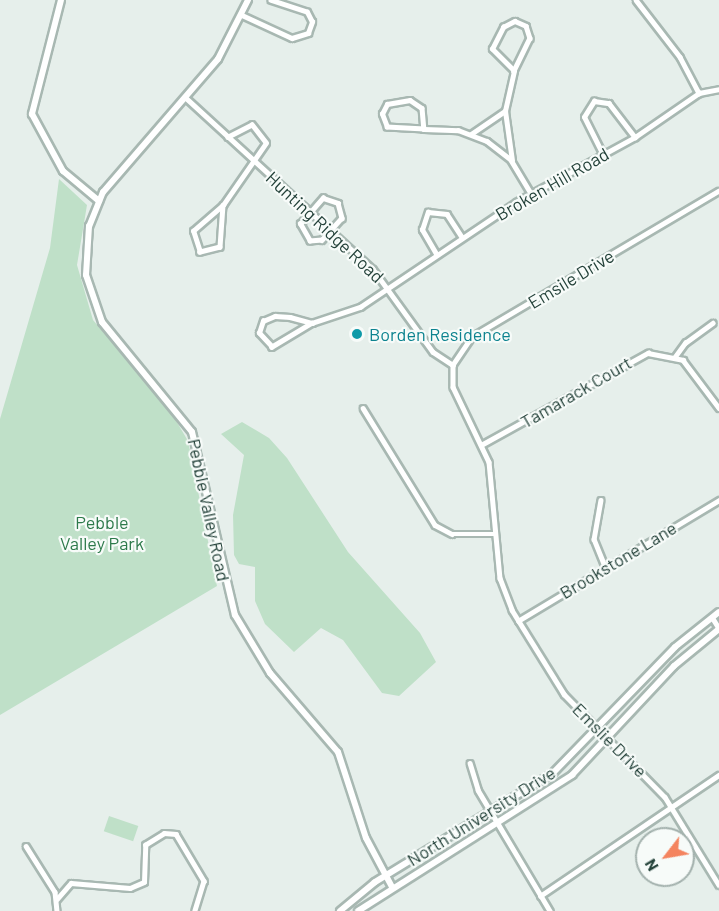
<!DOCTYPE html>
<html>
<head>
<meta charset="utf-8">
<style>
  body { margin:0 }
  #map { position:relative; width:719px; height:911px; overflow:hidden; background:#e6efeb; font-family:Barlow,sans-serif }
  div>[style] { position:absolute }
  .green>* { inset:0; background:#bfe0c8; transform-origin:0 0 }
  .roads { filter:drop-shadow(2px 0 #a8b8b2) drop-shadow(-2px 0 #a8b8b2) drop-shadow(0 2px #a8b8b2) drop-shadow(0 -2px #a8b8b2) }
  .minor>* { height:4.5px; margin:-2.25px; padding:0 2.25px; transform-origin:2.25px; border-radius:2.25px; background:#fff }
  .tertiary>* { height:6px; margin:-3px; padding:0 3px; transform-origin:3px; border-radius:3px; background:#fff }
  .dots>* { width:16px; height:16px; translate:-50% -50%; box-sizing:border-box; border:3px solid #f7fbf9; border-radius:50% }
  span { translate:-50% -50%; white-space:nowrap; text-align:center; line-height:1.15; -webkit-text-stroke:4.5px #f7fbf9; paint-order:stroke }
  .street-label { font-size:18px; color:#24423a }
  .culture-label { font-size:18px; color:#0d838f }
  .left { translate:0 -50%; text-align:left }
  .park-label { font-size:18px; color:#2d7a4b }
  .north { position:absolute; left:635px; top:827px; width:60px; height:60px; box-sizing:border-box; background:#f7fbf9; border:2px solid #a3b1ad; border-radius:50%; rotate:239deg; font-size:16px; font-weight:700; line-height:24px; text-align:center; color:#24423a }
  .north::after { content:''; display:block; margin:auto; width:21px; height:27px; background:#f4845f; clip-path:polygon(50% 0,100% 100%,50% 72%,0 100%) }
</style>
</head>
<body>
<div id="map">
  <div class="green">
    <div style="clip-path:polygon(59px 179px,87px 205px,77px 265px,93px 320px,168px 407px,188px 441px,217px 586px,0 715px,0 419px,50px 248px)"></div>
    <div style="clip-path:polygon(242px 422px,269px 438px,287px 458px,348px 552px,420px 633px,436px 662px,399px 696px,382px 693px,343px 640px,321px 628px,294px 652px,265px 624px,255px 601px,255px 567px,239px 564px,234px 555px,233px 515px,244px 455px,221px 434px)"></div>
    <div style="left:109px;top:816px;width:31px;height:16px;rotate:19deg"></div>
  </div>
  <div class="roads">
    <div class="minor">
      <div style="left:636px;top:0;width:72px;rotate:52.3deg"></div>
      <div style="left:680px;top:57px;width:41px;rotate:62.2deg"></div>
      <div style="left:242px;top:15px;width:55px;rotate:24.7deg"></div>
      <div style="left:292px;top:38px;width:17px;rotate:-17deg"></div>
      <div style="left:308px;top:33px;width:12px;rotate:-70deg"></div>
      <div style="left:312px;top:22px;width:11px;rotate:-117deg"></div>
      <div style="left:307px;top:12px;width:38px;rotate:-162deg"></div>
      <div style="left:515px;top:21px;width:12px;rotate:24deg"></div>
      <div style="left:526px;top:26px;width:13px;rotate:72deg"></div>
      <div style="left:530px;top:38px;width:37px;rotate:116deg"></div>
      <div style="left:514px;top:71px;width:31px;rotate:-135deg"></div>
      <div style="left:492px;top:49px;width:25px;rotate:-63deg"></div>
      <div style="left:503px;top:27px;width:13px;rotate:-27deg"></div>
      <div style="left:185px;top:97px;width:255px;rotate:42.5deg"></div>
      <div style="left:373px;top:269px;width:102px;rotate:54.1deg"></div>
      <div style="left:433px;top:352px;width:24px;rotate:33deg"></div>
      <div style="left:410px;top:100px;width:14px;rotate:34deg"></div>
      <div style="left:422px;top:108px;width:21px;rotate:85deg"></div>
      <div style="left:424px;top:129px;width:37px;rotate:-177deg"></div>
      <div style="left:387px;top:127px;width:14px;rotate:-111deg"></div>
      <div style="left:382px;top:114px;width:11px;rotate:-63deg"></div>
      <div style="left:387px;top:104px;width:23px;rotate:-10deg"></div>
      <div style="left:424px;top:129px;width:34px;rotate:2deg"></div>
      <div style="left:458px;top:130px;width:31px;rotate:21deg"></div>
      <div style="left:487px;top:141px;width:31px;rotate:38deg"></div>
      <div style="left:511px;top:160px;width:39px;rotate:59deg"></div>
      <div style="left:471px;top:134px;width:41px;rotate:-34.1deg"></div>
      <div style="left:603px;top:155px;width:42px;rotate:-116.6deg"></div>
      <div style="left:584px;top:117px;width:19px;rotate:-58deg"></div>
      <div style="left:594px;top:101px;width:15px;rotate:8deg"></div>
      <div style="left:609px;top:103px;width:43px;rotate:52.6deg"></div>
      <div style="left:512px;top:161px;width:50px;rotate:-98deg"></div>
      <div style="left:505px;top:111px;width:41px;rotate:-77.3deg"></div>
      <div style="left:719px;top:191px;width:287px;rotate:149.4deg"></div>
      <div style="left:472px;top:337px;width:34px;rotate:124deg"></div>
      <div style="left:453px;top:365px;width:22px;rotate:90deg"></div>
      <div style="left:453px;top:387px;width:83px;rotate:64.4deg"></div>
      <div style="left:489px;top:462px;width:117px;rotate:84.6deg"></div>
      <div style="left:500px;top:578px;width:34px;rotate:69deg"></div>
      <div style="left:512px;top:610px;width:99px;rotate:58.2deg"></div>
      <div style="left:564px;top:694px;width:144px;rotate:45.6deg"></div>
      <div style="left:665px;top:797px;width:103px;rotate:58.5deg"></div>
      <div style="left:323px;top:198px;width:16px;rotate:18deg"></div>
      <div style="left:338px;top:203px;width:16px;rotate:75deg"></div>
      <div style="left:342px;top:218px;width:30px;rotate:132deg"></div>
      <div style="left:322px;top:240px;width:12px;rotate:175deg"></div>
      <div style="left:310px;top:241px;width:20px;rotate:-120deg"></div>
      <div style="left:300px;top:224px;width:35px;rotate:-49deg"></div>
      <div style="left:223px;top:205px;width:42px;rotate:94.1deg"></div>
      <div style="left:220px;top:247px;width:21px;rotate:166deg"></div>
      <div style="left:200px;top:252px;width:22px;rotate:-108deg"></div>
      <div style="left:193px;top:231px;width:40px;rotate:-41deg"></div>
      <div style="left:223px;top:205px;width:75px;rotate:-55.3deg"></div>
      <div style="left:266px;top:143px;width:23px;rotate:-128deg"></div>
      <div style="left:252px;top:125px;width:27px;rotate:153deg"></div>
      <div style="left:436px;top:254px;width:28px;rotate:-120deg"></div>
      <div style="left:422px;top:230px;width:19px;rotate:-72deg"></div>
      <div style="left:428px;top:212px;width:19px;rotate:6deg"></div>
      <div style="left:447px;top:214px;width:27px;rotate:57deg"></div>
      <div style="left:275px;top:316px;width:15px;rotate:4deg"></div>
      <div style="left:290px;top:317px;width:23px;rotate:15deg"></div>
      <div style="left:312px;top:323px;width:47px;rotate:149deg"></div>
      <div style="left:272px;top:347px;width:19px;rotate:-133deg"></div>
      <div style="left:259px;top:333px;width:13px;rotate:-72deg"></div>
      <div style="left:263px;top:321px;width:13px;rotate:-23deg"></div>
      <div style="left:312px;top:323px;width:51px;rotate:-18.4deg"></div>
      <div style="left:360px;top:307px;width:188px;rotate:-33.9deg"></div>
      <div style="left:516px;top:202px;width:136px;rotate:-28.6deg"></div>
      <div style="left:635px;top:137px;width:78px;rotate:-34.5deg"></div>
      <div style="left:699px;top:93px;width:20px;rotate:-11deg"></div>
      <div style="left:674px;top:358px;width:19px;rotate:-54deg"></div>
      <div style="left:685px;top:343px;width:34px;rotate:-36deg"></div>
      <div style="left:363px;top:408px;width:137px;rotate:58.4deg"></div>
      <div style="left:435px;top:525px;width:19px;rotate:28deg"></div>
      <div style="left:452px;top:534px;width:42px"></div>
      <div style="left:481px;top:445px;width:191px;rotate:-28.9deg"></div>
      <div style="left:648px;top:353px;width:36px;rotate:11deg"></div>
      <div style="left:683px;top:360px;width:60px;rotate:53.1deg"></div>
      <div style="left:601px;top:500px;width:40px;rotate:100deg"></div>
      <div style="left:594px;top:539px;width:31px;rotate:68deg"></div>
      <div style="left:712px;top:617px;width:13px;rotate:58deg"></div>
      <div style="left:518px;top:621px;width:235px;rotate:-31deg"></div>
      <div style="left:470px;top:763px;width:28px;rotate:73deg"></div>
      <div style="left:478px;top:790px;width:141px;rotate:59.2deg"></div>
      <div style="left:26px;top:846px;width:54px;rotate:57.8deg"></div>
      <div style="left:55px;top:892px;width:19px;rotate:84deg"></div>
      <div style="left:540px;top:896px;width:216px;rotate:-34.1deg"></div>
      <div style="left:57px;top:899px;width:21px;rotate:-49deg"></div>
      <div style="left:71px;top:883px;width:59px;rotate:4.8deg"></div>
      <div style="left:130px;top:888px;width:15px;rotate:-23deg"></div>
      <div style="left:144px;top:882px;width:37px;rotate:-88deg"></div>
      <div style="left:145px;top:845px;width:22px;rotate:-32deg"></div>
      <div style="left:164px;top:833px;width:12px;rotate:5deg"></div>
      <div style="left:176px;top:834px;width:55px;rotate:59.2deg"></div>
      <div style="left:204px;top:881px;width:31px;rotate:107deg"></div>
    </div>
    <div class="tertiary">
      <div style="left:61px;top:0;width:118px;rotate:104.3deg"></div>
      <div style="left:32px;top:114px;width:65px;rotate:61.5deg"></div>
      <div style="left:63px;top:171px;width:47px;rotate:39.8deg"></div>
      <div style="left:248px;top:0;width:66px;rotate:117deg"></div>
      <div style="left:218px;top:59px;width:176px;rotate:130.8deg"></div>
      <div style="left:103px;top:192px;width:37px;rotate:112deg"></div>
      <div style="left:89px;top:226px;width:49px;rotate:93.5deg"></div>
      <div style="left:86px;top:275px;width:50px;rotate:71.2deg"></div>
      <div style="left:102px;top:322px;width:142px;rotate:50.7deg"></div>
      <div style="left:192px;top:432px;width:188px;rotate:76.8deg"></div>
      <div style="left:235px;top:615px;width:68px;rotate:58.9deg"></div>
      <div style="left:270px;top:673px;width:104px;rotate:49.3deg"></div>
      <div style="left:338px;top:752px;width:90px;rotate:72deg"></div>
      <div style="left:366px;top:838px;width:55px;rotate:62deg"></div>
      <div style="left:340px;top:911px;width:45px;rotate:-39.6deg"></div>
      <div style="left:375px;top:882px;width:209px;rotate:-31.5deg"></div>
      <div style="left:553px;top:773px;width:175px;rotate:-45.9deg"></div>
      <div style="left:675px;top:647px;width:56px;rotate:-38.5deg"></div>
      <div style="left:358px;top:911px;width:254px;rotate:-32.4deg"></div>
      <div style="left:572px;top:775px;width:149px;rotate:-46.9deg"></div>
      <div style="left:674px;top:666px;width:58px;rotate:-39.4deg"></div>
    </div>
  </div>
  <div class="dots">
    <div style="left:357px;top:334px;background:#0f9aa8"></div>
  </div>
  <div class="street-label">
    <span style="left:552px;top:184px;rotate:-30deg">Broken Hill Road</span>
    <span style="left:325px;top:227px;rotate:43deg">Hunting Ridge Road</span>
    <span style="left:571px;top:279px;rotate:-31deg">Emsile Drive</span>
    <span style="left:576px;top:392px;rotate:-30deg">Tamarack Court</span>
    <span style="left:209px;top:510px;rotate:78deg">Pebble Valley Road</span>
    <span style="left:618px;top:560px;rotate:-31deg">Brookstone Lane</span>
    <span style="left:610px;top:740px;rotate:45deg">Emslie Drive</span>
    <span style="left:481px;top:816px;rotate:-32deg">North University Drive</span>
  </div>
  <div class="culture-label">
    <span class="left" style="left:369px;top:334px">Borden Residence</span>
  </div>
  <div class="park-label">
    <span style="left:102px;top:533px">Pebble<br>Valley Park</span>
  </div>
  <div class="north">N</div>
</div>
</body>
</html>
